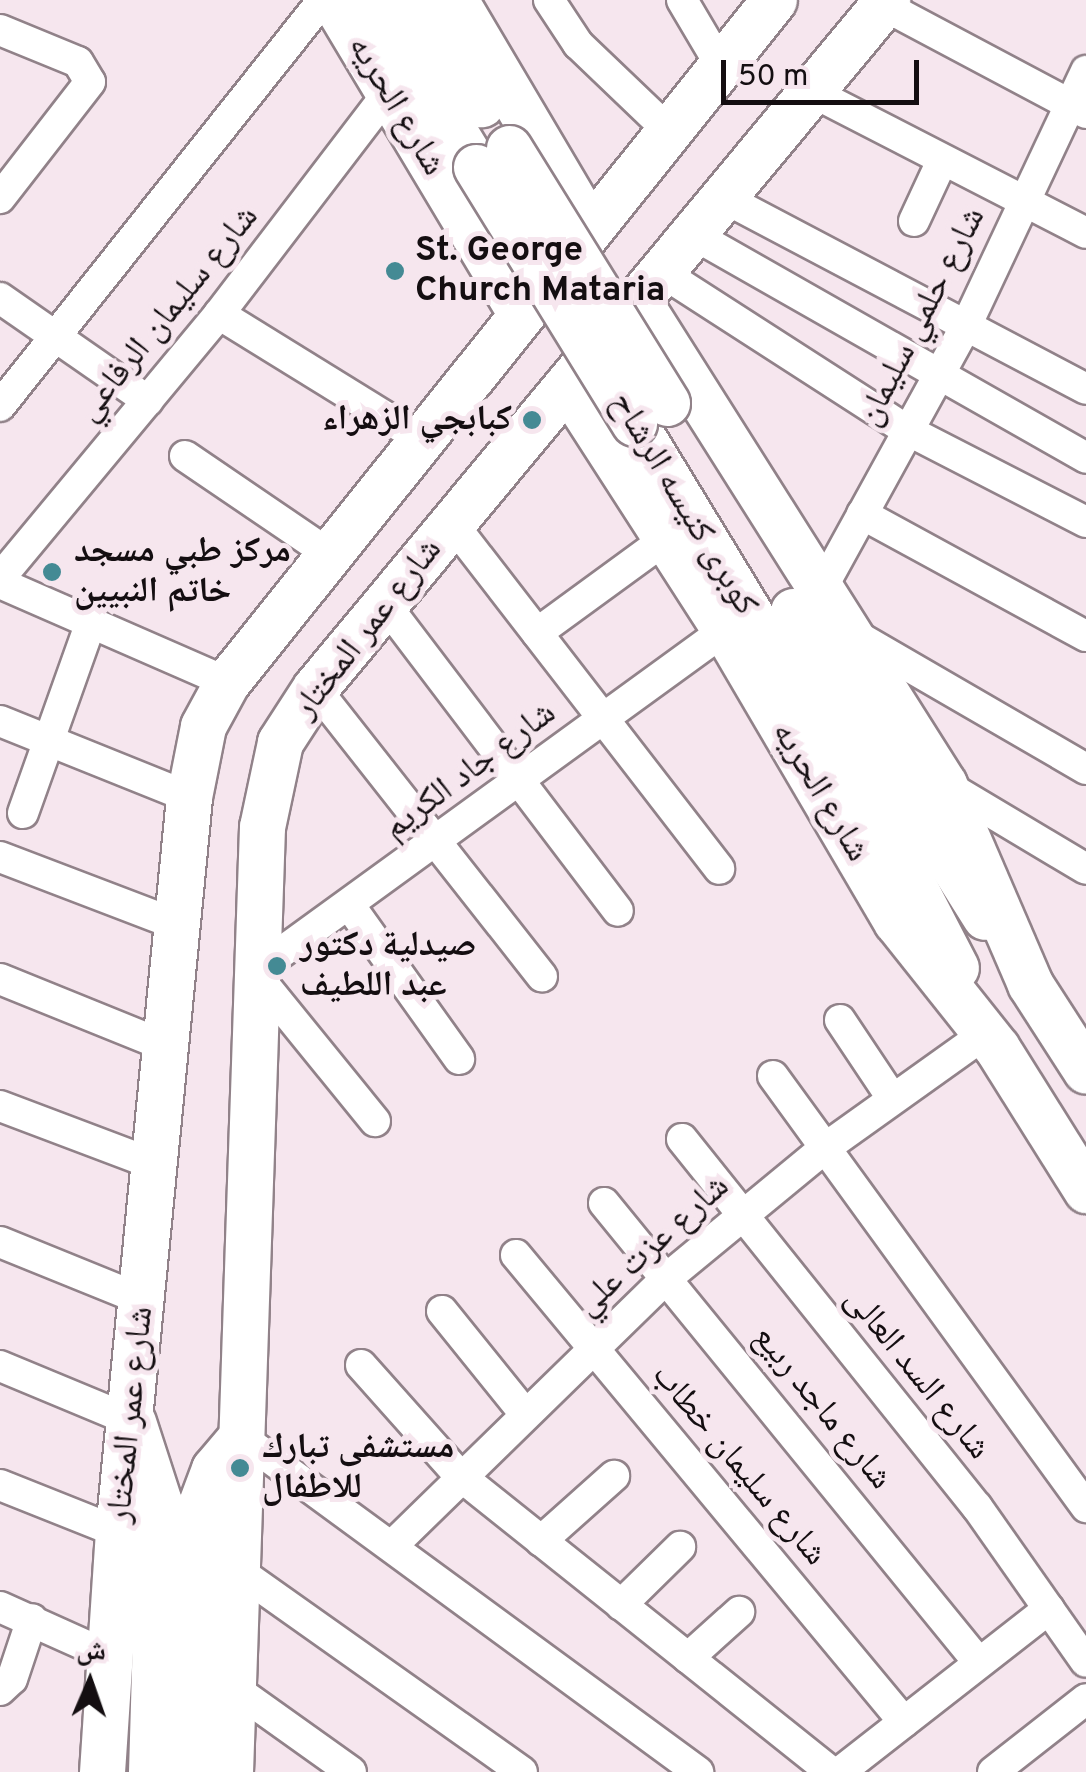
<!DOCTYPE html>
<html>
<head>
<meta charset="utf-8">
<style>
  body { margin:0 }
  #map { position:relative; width:1086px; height:1772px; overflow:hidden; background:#f6e6ee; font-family:Overpass,"Noto Naskh Arabic",sans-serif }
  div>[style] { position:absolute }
  .roads { filter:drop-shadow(2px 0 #918289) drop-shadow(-2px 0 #918289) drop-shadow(0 2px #918289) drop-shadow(0 -2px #918289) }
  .minor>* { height:30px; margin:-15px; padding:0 15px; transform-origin:15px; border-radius:15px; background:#fff }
  .secondary>* { height:45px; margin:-22.5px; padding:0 22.5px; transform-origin:22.5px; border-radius:22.5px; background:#fff }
  .bridges { filter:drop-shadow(2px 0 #918289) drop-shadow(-2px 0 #918289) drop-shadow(0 2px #918289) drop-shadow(0 -2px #918289) }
  .secondary-bridge>* { height:45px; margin:-22.5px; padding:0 22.5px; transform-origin:22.5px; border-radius:22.5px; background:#fff }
  .dots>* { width:28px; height:28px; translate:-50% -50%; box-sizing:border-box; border:5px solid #f6e6ee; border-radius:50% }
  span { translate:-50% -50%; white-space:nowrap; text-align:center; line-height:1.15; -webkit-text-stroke:10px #f6e6ee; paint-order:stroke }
  .street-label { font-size:35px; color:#140e11 }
  .poi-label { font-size:35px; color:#140e11; font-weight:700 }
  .left { translate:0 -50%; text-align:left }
  .right { translate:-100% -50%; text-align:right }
  .north { position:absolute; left:40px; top:1632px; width:100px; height:100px; -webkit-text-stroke:8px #f6e6ee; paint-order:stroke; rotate:2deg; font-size:28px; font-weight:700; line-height:40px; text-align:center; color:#140e11 }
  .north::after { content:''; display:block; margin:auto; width:35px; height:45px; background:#140e11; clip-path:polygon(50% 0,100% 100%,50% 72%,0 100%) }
  .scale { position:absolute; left:721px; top:60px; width:198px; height:45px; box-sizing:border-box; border:5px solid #140e11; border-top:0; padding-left:12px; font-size:30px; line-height:35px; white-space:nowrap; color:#140e11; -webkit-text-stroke:8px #f6e6ee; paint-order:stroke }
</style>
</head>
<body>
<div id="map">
  <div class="roads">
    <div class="minor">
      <div style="left:549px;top:0;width:53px;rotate:56.6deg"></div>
      <div style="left:578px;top:44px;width:126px;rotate:43.7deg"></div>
      <div style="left:682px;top:0;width:77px;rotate:59.4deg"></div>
      <div style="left:883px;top:5px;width:230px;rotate:28deg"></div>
      <div style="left:0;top:30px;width:84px;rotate:22.3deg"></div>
      <div style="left:78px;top:62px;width:23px;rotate:59deg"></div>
      <div style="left:90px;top:82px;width:147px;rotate:127.8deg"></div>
      <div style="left:812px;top:92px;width:308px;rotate:27.2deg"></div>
      <div style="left:724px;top:198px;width:409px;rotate:27.8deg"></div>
      <div style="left:914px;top:221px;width:66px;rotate:-65deg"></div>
      <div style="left:694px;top:235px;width:451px;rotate:29.6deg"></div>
      <div style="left:663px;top:273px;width:290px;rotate:32.8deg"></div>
      <div style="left:907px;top:430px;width:201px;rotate:27.2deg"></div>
      <div style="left:0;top:298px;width:180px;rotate:34.8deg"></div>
      <div style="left:219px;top:314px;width:238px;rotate:31.7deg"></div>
      <div style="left:0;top:406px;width:519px;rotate:-51.5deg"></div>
      <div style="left:185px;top:456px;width:174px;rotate:34.2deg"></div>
      <div style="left:862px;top:514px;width:255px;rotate:28.6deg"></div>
      <div style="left:452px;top:523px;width:437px;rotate:52.3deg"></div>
      <div style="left:0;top:578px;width:343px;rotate:-50.3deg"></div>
      <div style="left:219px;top:314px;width:278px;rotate:-52.6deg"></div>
      <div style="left:0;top:583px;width:248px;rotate:23.6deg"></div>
      <div style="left:818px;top:595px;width:307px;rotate:-61.2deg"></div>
      <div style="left:966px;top:326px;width:282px;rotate:-64.8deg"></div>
      <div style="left:385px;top:604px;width:385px;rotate:52.8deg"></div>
      <div style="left:537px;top:633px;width:160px;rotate:-36.1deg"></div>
      <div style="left:855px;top:635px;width:267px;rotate:30.1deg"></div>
      <div style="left:315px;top:688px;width:367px;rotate:51.8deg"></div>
      <div style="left:0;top:721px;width:204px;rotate:21.9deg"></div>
      <div style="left:944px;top:784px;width:165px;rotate:30.9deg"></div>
      <div style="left:23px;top:813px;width:203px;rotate:-70.4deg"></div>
      <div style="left:0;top:857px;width:191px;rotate:20.9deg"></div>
      <div style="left:350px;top:906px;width:188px;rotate:54.5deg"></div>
      <div style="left:257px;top:970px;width:578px;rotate:-36deg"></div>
      <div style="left:257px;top:976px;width:187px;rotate:50.9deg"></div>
      <div style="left:0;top:979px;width:181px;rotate:22deg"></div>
      <div style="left:840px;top:1020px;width:94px;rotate:56.3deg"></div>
      <div style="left:773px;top:1076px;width:533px;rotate:54.01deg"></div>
      <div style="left:0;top:1106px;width:167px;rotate:20.7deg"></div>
      <div style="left:682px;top:1139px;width:472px;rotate:51.3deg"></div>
      <div style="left:977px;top:1507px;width:189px;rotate:54.9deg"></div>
      <div style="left:604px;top:1203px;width:593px;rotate:50.81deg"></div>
      <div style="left:0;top:1242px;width:154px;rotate:22.1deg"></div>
      <div style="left:516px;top:1255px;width:607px;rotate:50.28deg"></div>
      <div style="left:442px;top:1311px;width:132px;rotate:51.1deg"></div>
      <div style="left:361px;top:1365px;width:147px;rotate:48.3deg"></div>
      <div style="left:459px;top:1475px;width:476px;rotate:38.6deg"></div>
      <div style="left:0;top:1366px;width:143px;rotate:22.6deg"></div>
      <div style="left:241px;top:1437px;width:567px;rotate:36.24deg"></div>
      <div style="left:0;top:1485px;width:127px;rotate:21.7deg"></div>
      <div style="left:541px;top:1541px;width:98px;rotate:-41.7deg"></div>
      <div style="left:395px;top:1543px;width:378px;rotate:-44.3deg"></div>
      <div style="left:666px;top:1279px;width:206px;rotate:-39.5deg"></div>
      <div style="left:825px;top:1148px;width:198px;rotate:-35.5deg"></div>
      <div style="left:237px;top:1570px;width:349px;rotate:35.3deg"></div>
      <div style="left:621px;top:1605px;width:83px;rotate:-44.5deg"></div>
      <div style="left:0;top:1607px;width:120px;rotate:24.2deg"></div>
      <div style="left:688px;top:1658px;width:69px;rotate:-42deg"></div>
      <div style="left:232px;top:1687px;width:146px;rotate:35.5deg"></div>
      <div style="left:0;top:1690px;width:16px;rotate:-43deg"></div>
      <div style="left:12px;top:1679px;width:63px;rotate:-71.6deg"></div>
      <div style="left:840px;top:1772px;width:265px;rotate:-38deg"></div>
      <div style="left:993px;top:1772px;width:118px;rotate:-38.1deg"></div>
    </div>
    <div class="secondary">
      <div style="left:333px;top:0;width:366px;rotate:59.1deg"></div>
      <div style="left:374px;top:0;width:196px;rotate:58.6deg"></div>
      <div style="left:418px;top:0;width:122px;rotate:58.8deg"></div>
      <div style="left:455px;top:0;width:265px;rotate:59.4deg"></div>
      <div style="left:639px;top:302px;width:570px;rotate:57.68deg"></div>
      <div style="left:944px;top:784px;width:218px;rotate:66.7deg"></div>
      <div style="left:1030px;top:984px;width:103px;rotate:57.2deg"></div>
      <div style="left:567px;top:385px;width:292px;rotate:57.2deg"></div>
      <div style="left:725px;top:630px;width:338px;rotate:59.6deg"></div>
      <div style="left:896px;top:921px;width:162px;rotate:51.5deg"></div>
      <div style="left:997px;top:1048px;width:168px;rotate:57.9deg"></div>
      <div style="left:634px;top:423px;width:522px;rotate:58.72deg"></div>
      <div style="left:905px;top:869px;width:111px;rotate:62.7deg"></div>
      <div style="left:793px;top:611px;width:361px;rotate:57.9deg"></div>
      <div style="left:133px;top:1422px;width:84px;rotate:72deg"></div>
      <div style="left:159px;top:1502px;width:270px;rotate:91.7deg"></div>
      <div style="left:102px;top:1772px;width:241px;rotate:-86.2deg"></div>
      <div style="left:118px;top:1532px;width:738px;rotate:-84.48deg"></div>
      <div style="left:189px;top:797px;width:72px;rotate:-78.8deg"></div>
      <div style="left:203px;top:726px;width:50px;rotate:-61.4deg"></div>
      <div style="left:227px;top:682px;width:874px;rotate:-51.27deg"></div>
      <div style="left:191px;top:1772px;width:263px;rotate:-88.3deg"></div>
      <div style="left:199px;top:1509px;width:43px;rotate:-69.4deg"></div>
      <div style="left:214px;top:1469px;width:42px;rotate:-49.8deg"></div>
      <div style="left:230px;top:1772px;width:946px;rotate:-88.06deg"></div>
      <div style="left:262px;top:827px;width:87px;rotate:-78deg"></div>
      <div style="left:280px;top:742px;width:64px;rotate:-57.1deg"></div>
      <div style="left:315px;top:688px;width:895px;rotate:-50.26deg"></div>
    </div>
  </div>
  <div class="bridges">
    <div class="secondary-bridge">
      <div style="left:509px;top:148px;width:300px;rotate:58.2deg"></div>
      <div style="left:476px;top:167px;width:301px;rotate:58.3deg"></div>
    </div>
  </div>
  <div class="dots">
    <div style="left:395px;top:271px;background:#448a94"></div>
    <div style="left:532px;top:420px;background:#448a94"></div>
    <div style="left:52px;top:572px;background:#448a94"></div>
    <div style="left:277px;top:966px;background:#448a94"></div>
    <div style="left:240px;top:1468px;background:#448a94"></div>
  </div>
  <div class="street-label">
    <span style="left:396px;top:106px;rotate:59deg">شارع الحريه</span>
    <span style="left:168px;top:314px;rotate:-51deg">شارع سليمان الرفاعي</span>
    <span style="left:922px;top:317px;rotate:-63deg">شارع حلمي سليمان</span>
    <span style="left:683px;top:504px;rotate:59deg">كوبرى كنيسه الرشاح</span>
    <span style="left:368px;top:629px;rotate:-52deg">شارع عمر المختار</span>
    <span style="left:470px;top:771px;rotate:-37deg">شارع جاد الكريم</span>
    <span style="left:820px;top:792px;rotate:59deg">شارع الحريه</span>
    <span style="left:653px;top:1246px;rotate:-42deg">شارع عزت علي</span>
    <span style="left:917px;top:1374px;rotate:51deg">شارع السد العالى</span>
    <span style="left:822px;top:1408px;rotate:51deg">شارع ماجد ربيع</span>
    <span style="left:131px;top:1415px;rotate:-84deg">شارع عمر المختار</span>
    <span style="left:739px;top:1465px;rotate:50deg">شارع سليمان خطاب</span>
  </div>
  <div class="poi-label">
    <span class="left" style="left:415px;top:271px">St. George<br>Church Mataria</span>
    <span class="right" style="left:512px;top:420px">كبابجي الزهراء</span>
    <span class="left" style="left:74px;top:572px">مركز طبي مسجد<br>خاتم النبيين</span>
    <span class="left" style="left:300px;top:966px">صيدلية دكتور<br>عبد اللطيف</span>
    <span class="left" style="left:262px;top:1468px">مستشفى تبارك<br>للاطفال</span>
  </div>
  <div class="north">ش</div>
  <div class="scale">50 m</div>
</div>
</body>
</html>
